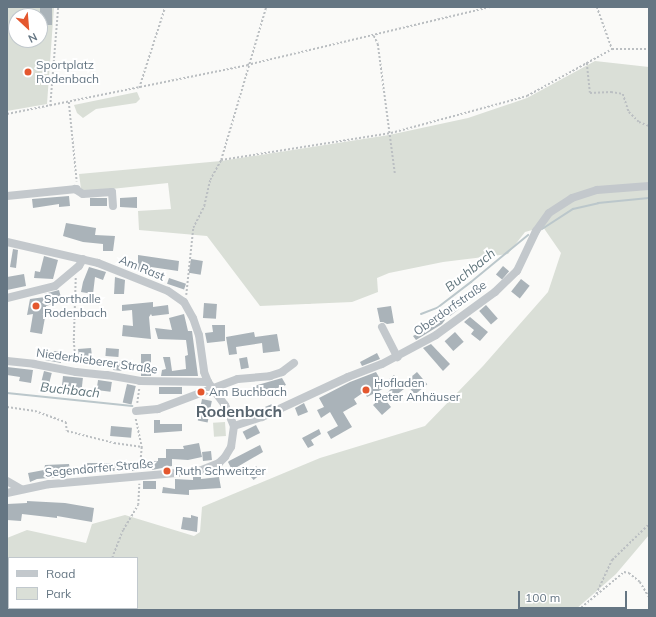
<!DOCTYPE html>
<html>
<head>
<meta charset="utf-8">
<style>
  body { margin:0 }
  #map { position:relative; width:656px; height:617px; overflow:hidden; background:#fafaf8; font-family:Mulish,sans-serif }
  div>[style] { position:absolute }
  .green>* { inset:0; background:#dadfd7; transform-origin:0 0 }
  .stream>* { height:2px; margin:-1px; padding:0 1px; transform-origin:1px; border-radius:1px; background:#bbc7cb }
  .building>* { inset:0; background:#aab3b9; transform-origin:0 0 }
  .path>* { height:1.5px; margin-top:-0.75px; transform-origin:0; background:repeating-linear-gradient(90deg,#bbbfc2 0 2px,transparent 0 4px) }
  .minor>* { height:8px; margin:-4px; padding:0 4px; transform-origin:4px; border-radius:4px; background:#c3c8cc }
  .dots>* { width:11px; height:11px; translate:-50% -50%; box-sizing:border-box; border:2px solid #fff; border-radius:50% }
  span { translate:-50% -50%; white-space:nowrap; text-align:center; line-height:1.15; -webkit-text-stroke:4px #fff; paint-order:stroke }
  .poi-label { font-size:12px; color:#657683 }
  .left { translate:0 -50%; text-align:left }
  .street-label { font-size:12px; color:#657683 }
  .water-label { font-size:13px; color:#60757c; font-style:italic }
  .district-label { font-size:16px; color:#57646e; font-weight:700 }
  .frame { position:absolute; inset:0; border:8px solid #657683; pointer-events:none }
  .legend { position:absolute; left:8px; top:557px; width:130px; height:52px; box-sizing:border-box; background:#fff; border:1px solid #c1c8cd; margin:0; padding:5px 7px; list-style:none; font-size:12px; color:#657683 }
  .legend li { display:flex; align-items:center; gap:8px; height:20px }
  .legend b { width:20px; border:1px solid #c1c8cd }
  .north { position:absolute; left:8px; top:8px; width:40px; height:40px; box-sizing:border-box; background:#fff; border:1px solid #c1c8cd; border-radius:50%; rotate:154deg; font-size:11px; font-weight:700; line-height:16px; text-align:center; color:#657683 }
  .north::after { content:''; display:block; margin:auto; width:14px; height:18px; background:#e4572e; clip-path:polygon(50% 0,100% 100%,50% 72%,0 100%) }
  .scale { position:absolute; left:518px; top:591px; width:109px; height:18px; box-sizing:border-box; border:2px solid #657683; border-top:0; padding-left:5px; font-size:12px; line-height:14px; white-space:nowrap; color:#657683; -webkit-text-stroke:3px #fff; paint-order:stroke }
</style>
</head>
<body>
<div id="map">
  <div class="green">
    <div style="clip-path:polygon(evenodd,7px 7px,54px 7px,47px 104px,7px 111px,7px 7px,16px 16px,40px 16px,40px 40px,16px 40px,16px 16px)"></div>
    <div style="clip-path:polygon(evenodd,595px 61px,649px 67px,649px 535px,616px 574px,575px 610px,7px 610px,7px 538px,27px 530px,86px 543px,92px 524px,125px 515px,194px 536px,200px 532px,202px 507px,320px 458px,425px 426px,483px 366px,548px 292px,561px 253px,543px 227px,525px 232px,508px 254px,443px 262px,389px 273px,377px 278px,378px 292px,352px 302px,260px 306px,207px 236px,139px 230px,138px 211px,171px 209px,168px 183px,83px 192px,81px 189px,79px 174px,221px 161px,389px 135px,468px 118px,527px 98px,595px 61px,9px 558px,137px 558px,137px 608px,9px 608px,9px 558px)"></div>
    <div style="clip-path:polygon(137px 92px,140px 99px,136px 103px,96px 109px,83px 118px,77px 113px,74px 105px)"></div>
    <div style="left:225px;top:422px;width:14px;height:12px;rotate:86deg"></div>
  </div>
  <div class="stream">
    <div style="left:542px;top:229px;width:37px;rotate:-33deg"></div>
    <div style="left:573px;top:209px;width:26px;rotate:-13deg"></div>
    <div style="left:598px;top:203px;width:51px;rotate:-5.6deg"></div>
    <div style="left:421px;top:314px;width:17px;rotate:-21deg"></div>
    <div style="left:437px;top:308px;width:43px;rotate:-37.4deg"></div>
    <div style="left:471px;top:282px;width:74px;rotate:-39.5deg"></div>
    <div style="left:7px;top:393px;width:126px;rotate:5.9deg"></div>
  </div>
  <div class="building">
    <div style="left:40px;top:7px;width:12px;height:18px"></div>
    <div style="clip-path:polygon(69px 196px,70px 206px,59px 207px,59px 204px,33px 208px,32px 199px)"></div>
    <div style="clip-path:polygon(137px 197px,137px 208px,120px 207px,120px 198px)"></div>
    <div style="left:107px;top:198px;width:8px;height:17px;rotate:90deg"></div>
    <div style="clip-path:polygon(66px 223px,96px 228px,95px 235px,115px 236px,113px 251px,103px 251px,103px 244px,83px 242px,63px 236px)"></div>
    <div style="clip-path:polygon(13px 249px,18px 250px,16px 268px,10px 267px)"></div>
    <div style="clip-path:polygon(138px 255px,179px 261px,178px 271px,151px 267px,150px 271px,138px 271px)"></div>
    <div style="clip-path:polygon(44px 256px,58px 260px,53px 279px,34px 278px,35px 271px,40px 272px)"></div>
    <div style="left:191px;top:259px;width:12px;height:14px;rotate:9deg"></div>
    <div style="left:503px;top:266px;width:8px;height:11px;rotate:40deg"></div>
    <div style="clip-path:polygon(89px 267px,106px 272px,103px 280px,95px 277px,93px 294px,81px 292px,83px 282px)"></div>
    <div style="clip-path:polygon(24px 274px,26px 286px,7px 290px,7px 277px)"></div>
    <div style="clip-path:polygon(115px 277px,125px 280px,124px 294px,114px 294px)"></div>
    <div style="left:169px;top:278px;width:18px;height:6px;rotate:19deg"></div>
    <div style="left:521px;top:279px;width:11px;height:16px;rotate:38deg"></div>
    <div style="clip-path:polygon(59px 290px,62px 301px,46px 306px,46px 312px,42px 334px,30px 332px,33px 314px,27px 315px,30px 299px,45px 297px,44px 294px)"></div>
    <div style="clip-path:polygon(153px 302px,153px 307px,168px 305px,169px 314px,152px 316px,151px 314px,149px 317px,151px 339px,122px 336px,123px 325px,133px 326px,132px 310px,122px 311px,122px 305px)"></div>
    <div style="clip-path:polygon(453px 302px,459px 309px,450px 316px,442px 310px)"></div>
    <div style="left:204px;top:303px;width:13px;height:15px;rotate:4deg"></div>
    <div style="left:486px;top:305px;width:18px;height:9px;rotate:49deg"></div>
    <div style="clip-path:polygon(391px 306px,394px 323px,387px 324px,383px 322px,380px 322px,377px 308px)"></div>
    <div style="clip-path:polygon(184px 314px,188px 331px,192px 331px,198px 376px,161px 376px,162px 370px,166px 369px,163px 357px,170px 357px,172px 371px,186px 369px,185px 356px,188px 355px,186px 340px,158px 339px,155px 328px,172px 330px,169px 318px)"></div>
    <div style="clip-path:polygon(441px 315px,445px 320px,442px 324px,416px 340px,413px 336px,427px 328px,425px 326px)"></div>
    <div style="clip-path:polygon(470px 317px,488px 332px,480px 341px,471px 334px,474px 330px,464px 322px)"></div>
    <div style="clip-path:polygon(212px 325px,225px 325px,225px 341px,207px 343px,205px 333px,213px 332px)"></div>
    <div style="clip-path:polygon(254px 332px,255px 337px,277px 334px,280px 351px,263px 353px,262px 343px,236px 347px,237px 354px,229px 355px,226px 337px)"></div>
    <div style="left:455px;top:332px;width:13px;height:14px;rotate:48deg"></div>
    <div style="clip-path:polygon(431px 344px,450px 364px,443px 371px,423px 348px)"></div>
    <div style="clip-path:polygon(91px 348px,92px 356px,79px 356px,78px 349px)"></div>
    <div style="left:106px;top:348px;width:13px;height:8px;rotate:4deg"></div>
    <div style="clip-path:polygon(46px 351px,61px 351px,61px 363px,45px 360px)"></div>
    <div style="clip-path:polygon(377px 353px,380px 359px,362px 366px,360px 362px)"></div>
    <div style="left:141px;top:354px;width:10px;height:22px"></div>
    <div style="left:247px;top:357px;width:11px;height:8px;rotate:80deg"></div>
    <div style="left:114px;top:360px;width:10px;height:10px;rotate:6deg"></div>
    <div style="clip-path:polygon(7px 367px,33px 370px,31px 383px,19px 381px,20px 377px,7px 375px)"></div>
    <div style="left:44px;top:371px;width:8px;height:16px;rotate:14deg"></div>
    <div style="clip-path:polygon(376px 372px,383px 384px,394px 375px,398px 381px,367px 397px,364px 392px,354px 399px,357px 404px,343px 412px,352px 427px,331px 439px,327px 432px,338px 426px,330px 412px,321px 418px,317px 410px,324px 407px,319px 398px,350px 382px)"></div>
    <div style="left:417px;top:372px;width:16px;height:16px;rotate:50deg"></div>
    <div style="left:63px;top:376px;width:20px;height:18px;rotate:6deg"></div>
    <div style="clip-path:polygon(282px 378px,286px 385px,258px 395px,254px 386px)"></div>
    <div style="left:98px;top:380px;width:14px;height:10px;rotate:8deg"></div>
    <div style="clip-path:polygon(399px 382px,404px 389px,387px 402px,391px 407px,382px 415px,373px 405px)"></div>
    <div style="left:127px;top:384px;width:9px;height:19px;rotate:13deg"></div>
    <div style="left:159px;top:387px;width:23px;height:7px"></div>
    <div style="left:202px;top:399px;width:10px;height:22px;rotate:11deg"></div>
    <div style="clip-path:polygon(304px 403px,308px 412px,298px 416px,295px 408px)"></div>
    <div style="clip-path:polygon(272px 404px,272px 406px,260px 412px,241px 418px,240px 410px,260px 409px)"></div>
    <div style="clip-path:polygon(154px 420px,160px 420px,160px 424px,182px 424px,182px 431px,154px 433px)"></div>
    <div style="left:256px;top:425px;width:9px;height:15px;rotate:63deg"></div>
    <div style="left:111px;top:426px;width:21px;height:10px;rotate:5deg"></div>
    <div style="clip-path:polygon(319px 429px,321px 434px,311px 440px,314px 445px,308px 448px,302px 438px)"></div>
    <div style="clip-path:polygon(199px 443px,202px 457px,188px 460px,172px 459px,172px 466px,152px 470px,152px 461px,158px 461px,158px 458px,166px 458px,166px 449px,184px 449px,183px 446px)"></div>
    <div style="clip-path:polygon(260px 445px,263px 452px,232px 470px,228px 462px,229px 461px)"></div>
    <div style="left:211px;top:451px;width:9px;height:9px;rotate:84deg"></div>
    <div style="left:137px;top:463px;width:8px;height:52px;rotate:90deg"></div>
    <div style="clip-path:polygon(69px 464px,71px 476px,37px 479px,30px 482px,28px 473px,44px 470px,45px 465px)"></div>
    <div style="left:256px;top:466px;width:9px;height:11px;rotate:49deg"></div>
    <div style="clip-path:polygon(201px 476px,201px 479px,219px 477px,221px 488px,189px 490px,189px 495px,162px 493px,163px 487px,175px 489px,175px 479px,193px 480px,193px 477px)"></div>
    <div style="left:143px;top:481px;width:13px;height:8px"></div>
    <div style="clip-path:polygon(27px 501px,65px 503px,94px 508px,92px 522px,57px 516px,57px 518px,22px 514px,21px 521px,7px 520px,7px 504px,27px 503px)"></div>
    <div style="clip-path:polygon(191px 515px,198px 517px,197px 532px,181px 529px,183px 517px,191px 518px)"></div>
  </div>
  <div class="path">
    <div style="left:597px;top:7px;width:45px;rotate:70.3deg"></div>
    <div style="left:374px;top:36px;width:9px;rotate:63deg"></div>
    <div style="left:378px;top:44px;width:131px;rotate:82.5deg"></div>
    <div style="left:587px;top:63px;width:30px;rotate:84deg"></div>
    <div style="left:590px;top:93px;width:21px;rotate:-3deg"></div>
    <div style="left:611px;top:92px;width:12px;rotate:9deg"></div>
    <div style="left:623px;top:94px;width:19px;rotate:72deg"></div>
    <div style="left:629px;top:112px;width:14px;rotate:45deg"></div>
    <div style="left:639px;top:122px;width:11px;rotate:22deg"></div>
    <div style="left:139px;top:88px;width:85px;rotate:-72.2deg"></div>
    <div style="left:69px;top:102px;width:80px;rotate:84.3deg"></div>
    <div style="left:50px;top:106px;width:99px;rotate:-85.4deg"></div>
    <div style="left:7px;top:114px;width:245px;rotate:-11.5deg"></div>
    <div style="left:247px;top:65px;width:251px;rotate:-13.4deg"></div>
    <div style="left:221px;top:160px;width:172px;rotate:-9deg"></div>
    <div style="left:391px;top:133px;width:141px;rotate:-15.2deg"></div>
    <div style="left:527px;top:96px;width:97px;rotate:-28.9deg"></div>
    <div style="left:612px;top:49px;width:37px"></div>
    <div style="left:76px;top:278px;width:63px;rotate:91.8deg"></div>
    <div style="left:74px;top:341px;width:23px;rotate:85deg"></div>
    <div style="left:186px;top:295px;width:67px;rotate:-84deg"></div>
    <div style="left:193px;top:228px;width:25px;rotate:-63deg"></div>
    <div style="left:204px;top:206px;width:27px;rotate:-77deg"></div>
    <div style="left:210px;top:180px;width:23px;rotate:-61deg"></div>
    <div style="left:221px;top:160px;width:159px;rotate:-73.6deg"></div>
    <div style="left:137px;top:403px;width:14px;rotate:-82deg"></div>
    <div style="left:7px;top:407px;width:28px;rotate:8deg"></div>
    <div style="left:35px;top:411px;width:33px;rotate:20deg"></div>
    <div style="left:66px;top:422px;width:9px;rotate:84deg"></div>
    <div style="left:67px;top:431px;width:49px;rotate:14.3deg"></div>
    <div style="left:114px;top:443px;width:27px;rotate:8deg"></div>
    <div style="left:136px;top:419px;width:29px;rotate:78deg"></div>
    <div style="left:142px;top:447px;width:21px;rotate:95deg"></div>
    <div style="left:112px;top:558px;width:30px;rotate:-69deg"></div>
    <div style="left:123px;top:530px;width:29px;rotate:-59deg"></div>
    <div style="left:138px;top:505px;width:21px;rotate:-87deg"></div>
    <div style="left:596px;top:594px;width:38px;rotate:-65deg"></div>
    <div style="left:612px;top:560px;width:52px;rotate:-44.2deg"></div>
    <div style="left:85px;top:610px;width:3px;rotate:-45deg"></div>
    <div style="left:578px;top:610px;width:60px;rotate:-39.6deg"></div>
    <div style="left:624px;top:572px;width:5px;rotate:11deg"></div>
    <div style="left:629px;top:573px;width:14px;rotate:39deg"></div>
    <div style="left:640px;top:582px;width:17px;rotate:59deg"></div>
  </div>
  <div class="minor">
    <div style="left:75px;top:189px;width:9px;rotate:32deg"></div>
    <div style="left:83px;top:194px;width:29px;rotate:-4deg"></div>
    <div style="left:112px;top:192px;width:14px;rotate:86deg"></div>
    <div style="left:7px;top:196px;width:70px;rotate:-5.7deg"></div>
    <div style="left:7px;top:242px;width:93px;rotate:13deg"></div>
    <div style="left:98px;top:263px;width:75px;rotate:21.8deg"></div>
    <div style="left:168px;top:291px;width:19px;rotate:35deg"></div>
    <div style="left:184px;top:302px;width:18px;rotate:61deg"></div>
    <div style="left:193px;top:318px;width:18px;rotate:71deg"></div>
    <div style="left:199px;top:335px;width:37px;rotate:82deg"></div>
    <div style="left:204px;top:372px;width:11px;rotate:68deg"></div>
    <div style="left:208px;top:382px;width:29px;rotate:54deg"></div>
    <div style="left:225px;top:405px;width:23px;rotate:67deg"></div>
    <div style="left:234px;top:426px;width:21px;rotate:98deg"></div>
    <div style="left:231px;top:447px;width:12px;rotate:121deg"></div>
    <div style="left:225px;top:457px;width:8px;rotate:135deg"></div>
    <div style="left:219px;top:463px;width:22px;rotate:158deg"></div>
    <div style="left:199px;top:471px;width:151px;rotate:175deg"></div>
    <div style="left:49px;top:484px;width:43px;rotate:167.9deg"></div>
    <div style="left:7px;top:298px;width:49px;rotate:-14deg"></div>
    <div style="left:55px;top:286px;width:31px;rotate:-40deg"></div>
    <div style="left:79px;top:266px;width:8px;rotate:-60deg"></div>
    <div style="left:382px;top:327px;width:34px;rotate:63deg"></div>
    <div style="left:7px;top:361px;width:27px;rotate:6deg"></div>
    <div style="left:34px;top:364px;width:43px;rotate:10.8deg"></div>
    <div style="left:76px;top:372px;width:31px;rotate:6deg"></div>
    <div style="left:107px;top:375px;width:34px;rotate:10deg"></div>
    <div style="left:140px;top:381px;width:68px;rotate:0.8deg"></div>
    <div style="left:136px;top:411px;width:22px;rotate:-5deg"></div>
    <div style="left:158px;top:409px;width:85px;rotate:-20.6deg"></div>
    <div style="left:238px;top:379px;width:32px;rotate:-5deg"></div>
    <div style="left:270px;top:376px;width:13px;rotate:-18deg"></div>
    <div style="left:282px;top:372px;width:15px;rotate:-37deg"></div>
    <div style="left:234px;top:426px;width:29px;rotate:-18deg"></div>
    <div style="left:262px;top:417px;width:95px;rotate:-24.9deg"></div>
    <div style="left:348px;top:377px;width:36px;rotate:-21deg"></div>
    <div style="left:382px;top:364px;width:61px;rotate:-28.2deg"></div>
    <div style="left:436px;top:335px;width:73px;rotate:-36.1deg"></div>
    <div style="left:495px;top:292px;width:30px;rotate:-44deg"></div>
    <div style="left:517px;top:271px;width:44px;rotate:-64.6deg"></div>
    <div style="left:536px;top:231px;width:22px;rotate:-54deg"></div>
    <div style="left:549px;top:213px;width:27px;rotate:-33deg"></div>
    <div style="left:572px;top:198px;width:26px;rotate:-18deg"></div>
    <div style="left:597px;top:190px;width:52px;rotate:-4.4deg"></div>
    <div style="left:7px;top:481px;width:16px;rotate:30deg"></div>
  </div>
  <div class="dots">
    <div style="left:28px;top:72px;background:#e4572e"></div>
    <div style="left:36px;top:306px;background:#e4572e"></div>
    <div style="left:366px;top:390px;background:#e4572e"></div>
    <div style="left:201px;top:392px;background:#e4572e"></div>
    <div style="left:167px;top:471px;background:#e4572e"></div>
  </div>
  <div class="poi-label">
    <span class="left" style="left:36px;top:72px">Sportplatz<br>Rodenbach</span>
    <span class="left" style="left:44px;top:306px">Sporthalle<br>Rodenbach</span>
    <span class="left" style="left:374px;top:390px">Hofladen<br>Peter Anhäuser</span>
    <span class="left" style="left:209px;top:392px">Am Buchbach</span>
    <span class="left" style="left:175px;top:471px">Ruth Schweitzer</span>
  </div>
  <div class="street-label">
    <span style="left:142px;top:268px;rotate:22deg">Am Rast</span>
    <span style="left:450px;top:308px;rotate:-35deg">Oberdorfstraße</span>
    <span style="left:97px;top:361px;rotate:8deg">Niederbieberer Straße</span>
    <span style="left:99px;top:468px;rotate:-5deg">Segendorfer Straße</span>
  </div>
  <div class="water-label">
    <span style="left:470px;top:270px;rotate:-39deg">Buchbach</span>
    <span style="left:70px;top:390px;rotate:6deg">Buchbach</span>
  </div>
  <div class="district-label">
    <span style="left:239px;top:411px">Rodenbach</span>
  </div>
  <div class="frame"></div>
  <ul class="legend">
  <li><b style="height:5px;background:#c3c8cc"></b>Road</li>
  <li><b style="height:11px;background:#dadfd7"></b>Park</li>
  </ul>
  <div class="north">N</div>
  <div class="scale">100 m</div>
</div>
</body>
</html>
